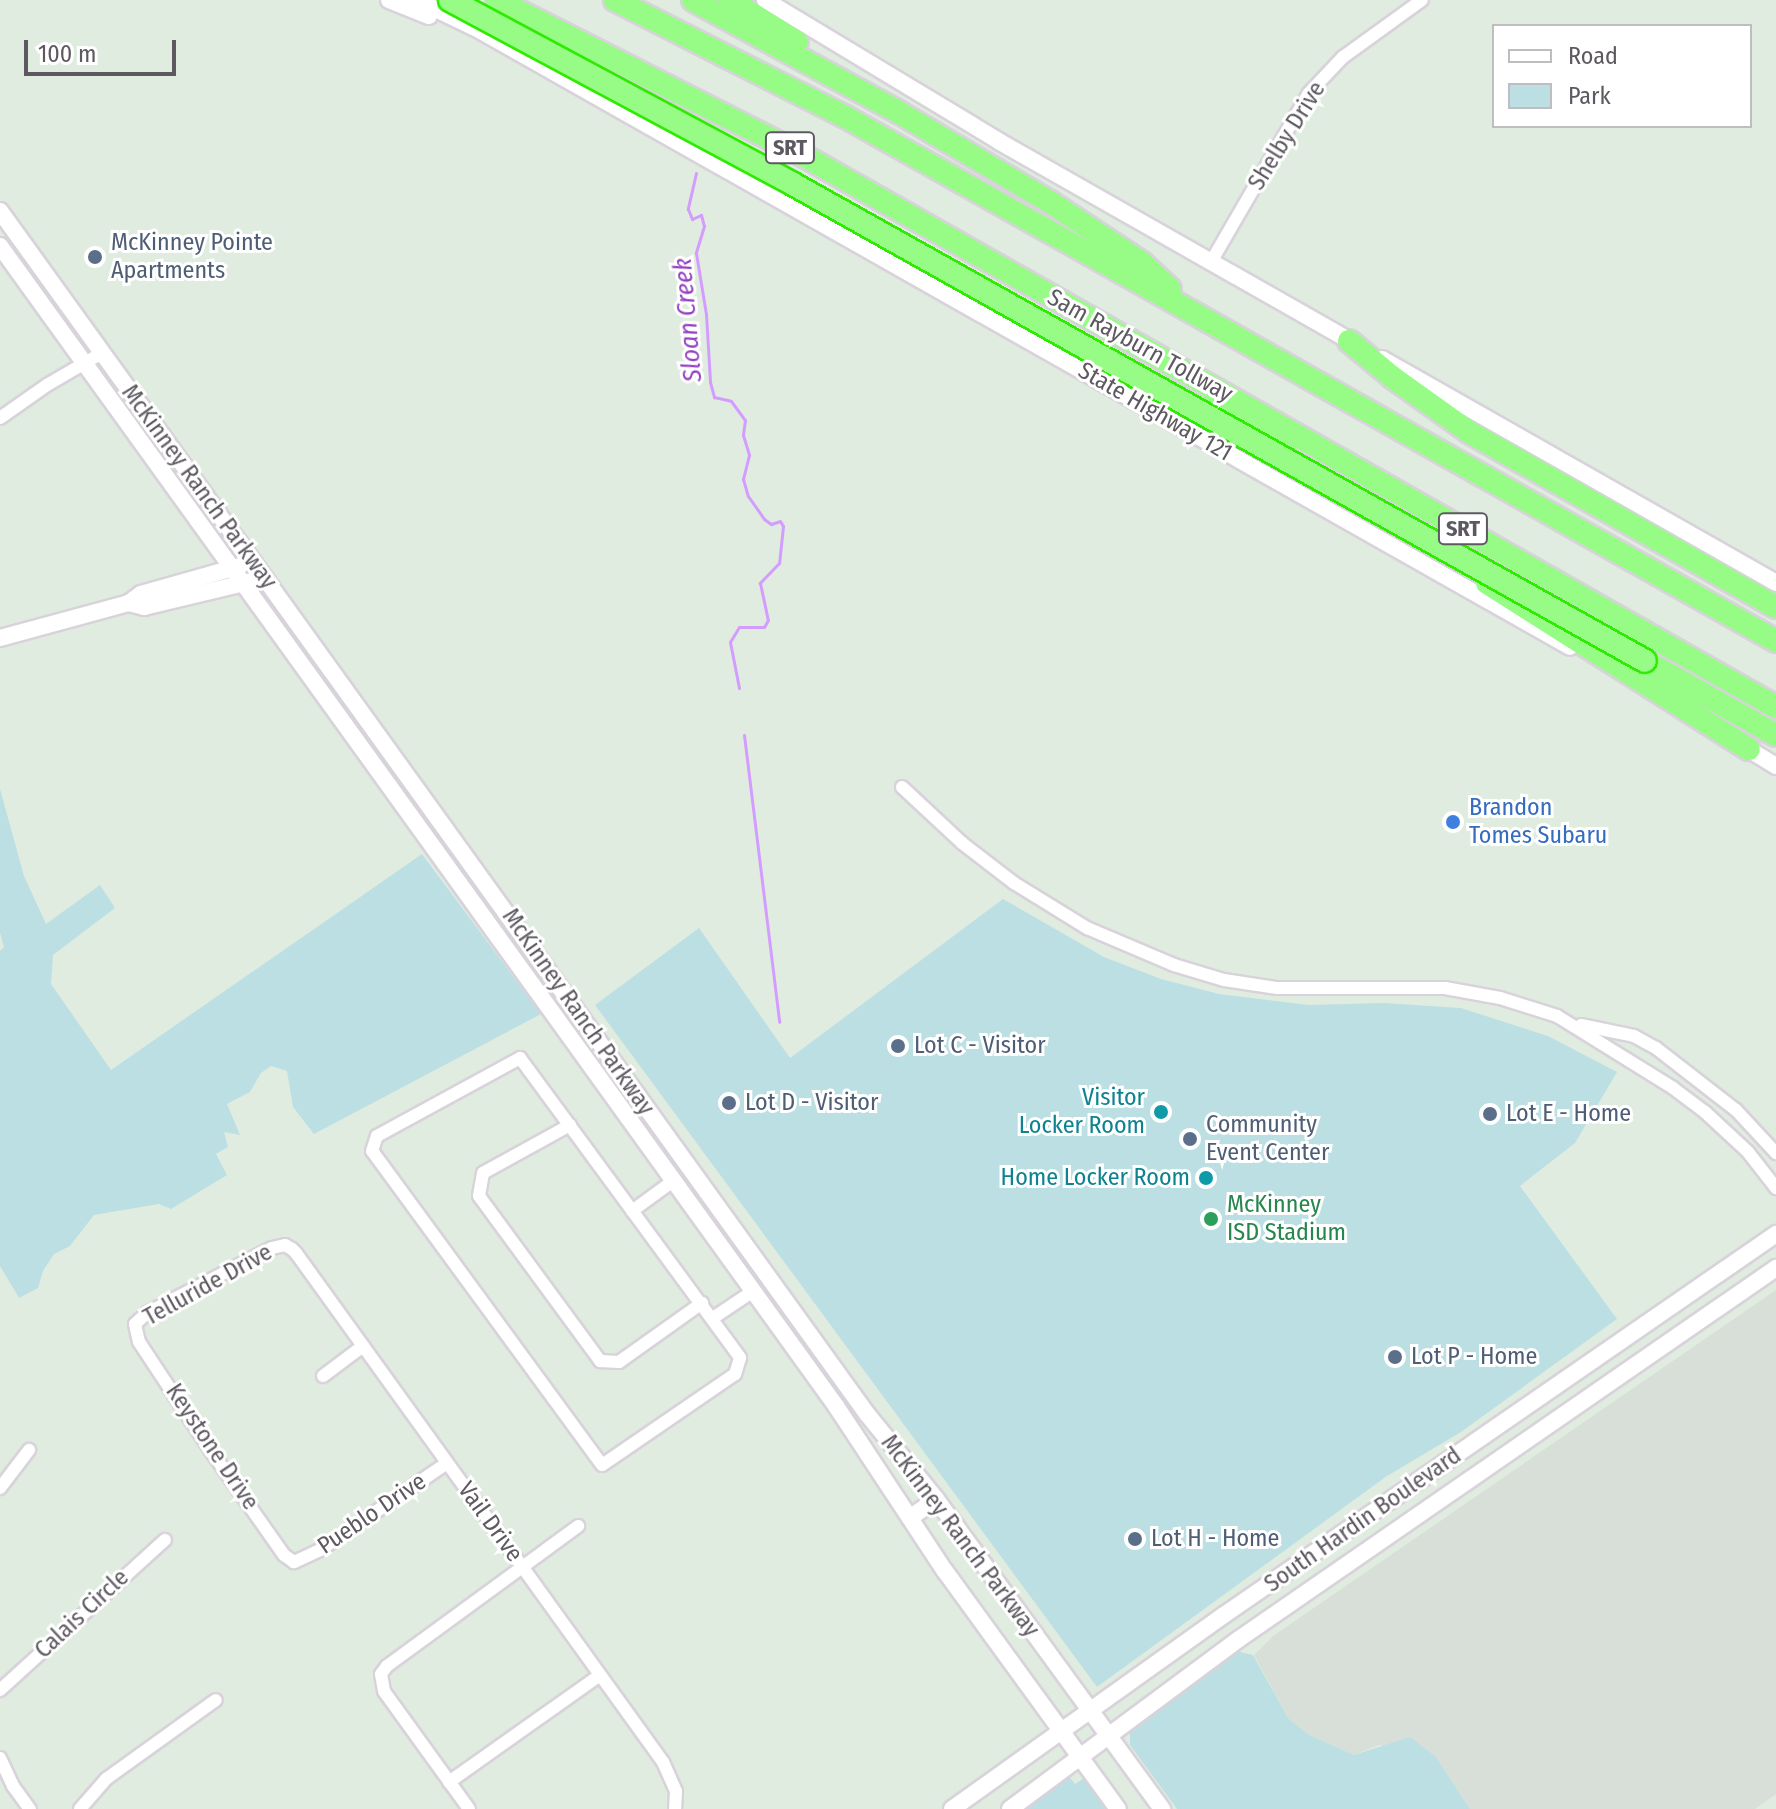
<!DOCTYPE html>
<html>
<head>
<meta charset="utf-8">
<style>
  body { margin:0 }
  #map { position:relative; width:1776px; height:1809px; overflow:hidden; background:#e1ece0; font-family:"Fira Sans Condensed",sans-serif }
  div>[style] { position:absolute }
  .industrial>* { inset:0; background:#d8dfd8 }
  .green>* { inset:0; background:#bcdfe4 }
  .stream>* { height:3px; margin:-1.5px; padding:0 1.5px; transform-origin:1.5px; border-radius:1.5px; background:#d39dff }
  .roads { filter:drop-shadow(2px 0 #d8d3da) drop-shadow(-2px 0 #d8d3da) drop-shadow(0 2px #d8d3da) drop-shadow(0 -2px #d8d3da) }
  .street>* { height:12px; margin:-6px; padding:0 6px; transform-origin:6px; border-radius:6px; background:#fff }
  .secondary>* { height:16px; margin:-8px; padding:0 8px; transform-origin:8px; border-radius:8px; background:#fff }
  .highway>* { height:22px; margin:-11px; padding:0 11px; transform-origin:11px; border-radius:11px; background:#96fc86 }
  .bridges { filter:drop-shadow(2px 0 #2eeb01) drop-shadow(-2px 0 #2eeb01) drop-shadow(0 2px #2eeb01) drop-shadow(0 -2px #2eeb01) }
  .highway-bridge>* { height:22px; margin:-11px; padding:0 11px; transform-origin:11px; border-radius:11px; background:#96fc86 }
  .dots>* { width:22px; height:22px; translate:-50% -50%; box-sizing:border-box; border:4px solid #fff; border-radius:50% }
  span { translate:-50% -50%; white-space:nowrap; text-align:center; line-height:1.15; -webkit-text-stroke:6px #fff; paint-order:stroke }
  .shield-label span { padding:2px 6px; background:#fff; border:2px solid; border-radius:6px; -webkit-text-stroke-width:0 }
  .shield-label { font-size:22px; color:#5e5961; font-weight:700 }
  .street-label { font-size:24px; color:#5e5961 }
  .service-label { font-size:24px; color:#4e5e75 }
  .left { translate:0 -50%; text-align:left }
  .shop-label { font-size:24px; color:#366cbe }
  .culture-label { font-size:24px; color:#0d838f }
  .right { translate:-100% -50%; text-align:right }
  .leisure-label { font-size:24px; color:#27864d }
  .water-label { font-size:26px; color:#9240c2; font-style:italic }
  .legend { position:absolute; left:1492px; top:24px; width:260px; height:104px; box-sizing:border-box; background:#fff; border:2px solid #bfbdc0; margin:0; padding:10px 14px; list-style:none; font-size:24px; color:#5e5961 }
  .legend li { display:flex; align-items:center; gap:16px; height:40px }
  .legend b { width:40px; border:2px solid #bfbdc0 }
  .scale { position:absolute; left:24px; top:40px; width:152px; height:36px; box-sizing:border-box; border:4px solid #5e5961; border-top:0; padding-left:10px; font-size:24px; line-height:28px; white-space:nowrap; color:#5e5961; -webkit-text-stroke:6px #fff; paint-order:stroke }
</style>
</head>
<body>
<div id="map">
  <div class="industrial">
    <div style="clip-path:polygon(1776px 1290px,1776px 1794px,1755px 1809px,1470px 1809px,1436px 1757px,1379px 1745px,1354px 1755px,1309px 1735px,1288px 1718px,1254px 1655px,1273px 1636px)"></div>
  </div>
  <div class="green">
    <div style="clip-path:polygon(0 789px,24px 876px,46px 924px,100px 885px,115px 908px,53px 955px,51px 984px,111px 1070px,422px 854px,541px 1014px,314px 1134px,293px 1107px,287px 1071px,271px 1066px,261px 1073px,250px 1092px,227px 1104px,240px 1135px,224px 1132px,228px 1147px,216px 1154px,227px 1175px,171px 1209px,159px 1204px,94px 1215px,70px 1246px,54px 1254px,43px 1271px,38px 1288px,19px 1298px,0 1266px,0 951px,4px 947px,0 933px)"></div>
    <div style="clip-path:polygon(1003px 899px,1104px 957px,1161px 979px,1219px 994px,1308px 1005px,1383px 1003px,1461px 1008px,1548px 1036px,1617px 1072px,1575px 1143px,1520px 1186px,1617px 1319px,1461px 1432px,1387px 1476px,1097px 1687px,595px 1005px,699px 928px,790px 1058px)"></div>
    <div style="clip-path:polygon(1236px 1651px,1253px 1655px,1288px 1718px,1309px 1735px,1354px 1755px,1410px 1737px,1436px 1757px,1470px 1809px,1177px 1809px,1130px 1745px,1130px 1732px)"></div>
    <div style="clip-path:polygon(1069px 1776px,1075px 1784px,1084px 1778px,1105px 1809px,1021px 1809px)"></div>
  </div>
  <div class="stream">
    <div style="left:696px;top:173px;width:37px;rotate:103deg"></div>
    <div style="left:688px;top:209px;width:11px;rotate:68deg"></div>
    <div style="left:692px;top:219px;width:10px;rotate:-24deg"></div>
    <div style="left:701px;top:215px;width:11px;rotate:75deg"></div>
    <div style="left:704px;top:226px;width:28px;rotate:107deg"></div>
    <div style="left:696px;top:253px;width:62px;rotate:80.7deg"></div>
    <div style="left:706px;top:314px;width:68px;rotate:86.6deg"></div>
    <div style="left:710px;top:382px;width:16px;rotate:75deg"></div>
    <div style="left:714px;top:397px;width:17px;rotate:13deg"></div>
    <div style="left:731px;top:401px;width:24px;rotate:54deg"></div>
    <div style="left:745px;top:420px;width:15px;rotate:98deg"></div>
    <div style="left:743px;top:435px;width:21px;rotate:73deg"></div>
    <div style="left:749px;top:455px;width:25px;rotate:104deg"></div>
    <div style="left:743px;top:479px;width:18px;rotate:74deg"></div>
    <div style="left:748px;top:496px;width:28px;rotate:55deg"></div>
    <div style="left:764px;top:519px;width:9px;rotate:36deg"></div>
    <div style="left:771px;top:524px;width:9px;rotate:-18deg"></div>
    <div style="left:780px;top:521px;width:6px;rotate:59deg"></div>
    <div style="left:783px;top:526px;width:37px;rotate:96deg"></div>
    <div style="left:779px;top:563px;width:28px;rotate:134deg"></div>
    <div style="left:760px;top:583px;width:38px;rotate:78deg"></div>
    <div style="left:768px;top:620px;width:8px;rotate:120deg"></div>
    <div style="left:764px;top:627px;width:25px;rotate:180deg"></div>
    <div style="left:739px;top:627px;width:17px;rotate:121deg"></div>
    <div style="left:730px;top:642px;width:47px;rotate:78.9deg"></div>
    <div style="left:744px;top:735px;width:289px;rotate:83deg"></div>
  </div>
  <div class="roads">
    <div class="street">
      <div style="left:1211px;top:262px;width:195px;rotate:-59.9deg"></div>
      <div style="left:1309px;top:93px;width:50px;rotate:-46.6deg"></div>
      <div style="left:1343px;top:57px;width:97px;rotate:-35.8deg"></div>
      <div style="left:0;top:418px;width:57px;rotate:-35.1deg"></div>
      <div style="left:47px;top:385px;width:64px;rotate:-30.2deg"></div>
      <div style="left:902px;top:787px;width:82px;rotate:43deg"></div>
      <div style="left:962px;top:843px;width:66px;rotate:37.6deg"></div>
      <div style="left:1014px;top:883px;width:86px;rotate:31.7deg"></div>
      <div style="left:1087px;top:928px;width:95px;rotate:23deg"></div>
      <div style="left:1174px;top:965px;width:52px;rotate:16.7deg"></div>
      <div style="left:1224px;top:980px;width:54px;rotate:8.6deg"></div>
      <div style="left:1277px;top:988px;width:168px"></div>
      <div style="left:1445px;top:988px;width:56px;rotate:10.3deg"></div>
      <div style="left:1500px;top:998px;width:60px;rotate:17.5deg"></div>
      <div style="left:1557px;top:1016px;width:137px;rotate:31.8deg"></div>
      <div style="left:1673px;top:1088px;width:40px;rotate:37deg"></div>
      <div style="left:1705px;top:1112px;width:59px;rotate:42.9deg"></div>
      <div style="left:1748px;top:1152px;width:46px;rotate:52.1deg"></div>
      <div style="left:1581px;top:1025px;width:54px;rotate:11.7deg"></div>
      <div style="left:1634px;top:1036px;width:25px;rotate:29deg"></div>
      <div style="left:1656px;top:1048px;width:101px;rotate:37.8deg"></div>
      <div style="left:1736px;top:1110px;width:59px;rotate:47.1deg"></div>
      <div style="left:520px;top:1058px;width:372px;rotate:53.7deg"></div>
      <div style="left:740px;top:1358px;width:17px;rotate:107deg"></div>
      <div style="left:735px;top:1374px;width:161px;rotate:145.6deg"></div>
      <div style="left:602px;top:1465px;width:389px;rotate:-126.2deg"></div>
      <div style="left:372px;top:1151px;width:16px;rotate:-72deg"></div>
      <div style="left:377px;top:1136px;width:163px;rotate:-28.6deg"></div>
      <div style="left:570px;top:1125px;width:99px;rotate:151.1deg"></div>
      <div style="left:483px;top:1173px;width:23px;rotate:100deg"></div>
      <div style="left:479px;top:1196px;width:205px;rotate:53.7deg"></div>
      <div style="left:600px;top:1361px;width:19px;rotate:3deg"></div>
      <div style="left:619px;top:1362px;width:102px;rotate:-35.4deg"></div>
      <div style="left:632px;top:1211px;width:51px;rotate:-36.2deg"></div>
      <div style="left:713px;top:1318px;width:48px;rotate:-34deg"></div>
      <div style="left:323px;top:1376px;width:50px;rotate:-36.9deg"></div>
      <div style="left:447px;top:1463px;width:154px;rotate:145.6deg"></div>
      <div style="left:320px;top:1550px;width:29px;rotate:155deg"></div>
      <div style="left:294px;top:1562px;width:12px;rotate:-145deg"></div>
      <div style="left:284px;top:1555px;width:127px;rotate:-125.1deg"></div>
      <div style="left:211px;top:1451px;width:131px;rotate:-123.4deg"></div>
      <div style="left:139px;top:1342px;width:18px;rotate:-103deg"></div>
      <div style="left:135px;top:1324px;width:16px;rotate:-43deg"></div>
      <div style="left:147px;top:1313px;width:141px;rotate:-27.5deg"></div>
      <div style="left:272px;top:1248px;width:13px;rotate:-13deg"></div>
      <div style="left:285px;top:1245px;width:8px;rotate:30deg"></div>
      <div style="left:292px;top:1249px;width:6px;rotate:45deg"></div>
      <div style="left:296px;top:1253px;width:628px;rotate:54.21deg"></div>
      <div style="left:663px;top:1762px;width:32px;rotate:66deg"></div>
      <div style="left:676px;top:1791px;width:18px;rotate:93deg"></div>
      <div style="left:0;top:1488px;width:48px;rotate:-52.7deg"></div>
      <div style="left:0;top:1690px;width:223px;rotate:-42.3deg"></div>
      <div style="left:0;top:1758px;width:31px;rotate:65deg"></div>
      <div style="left:13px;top:1786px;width:29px;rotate:54deg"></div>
      <div style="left:449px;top:1782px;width:185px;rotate:-35.3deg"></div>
      <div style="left:80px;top:1809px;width:40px;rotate:-49deg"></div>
      <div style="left:106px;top:1779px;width:135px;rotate:-35.7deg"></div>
      <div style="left:469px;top:1809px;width:145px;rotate:-125.8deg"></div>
      <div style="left:384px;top:1691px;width:17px;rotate:-100deg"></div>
      <div style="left:381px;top:1674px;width:10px;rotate:-53deg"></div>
      <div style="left:387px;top:1666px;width:237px;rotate:-36.2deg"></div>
    </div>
    <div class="secondary">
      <div style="left:389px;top:0;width:43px;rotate:21.8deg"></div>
      <div style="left:417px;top:0;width:71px;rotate:25.8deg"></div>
      <div style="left:481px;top:31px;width:1251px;rotate:29.49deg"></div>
      <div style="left:765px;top:0;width:275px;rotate:31.1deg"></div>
      <div style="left:1000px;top:142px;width:412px;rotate:29.6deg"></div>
      <div style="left:0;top:211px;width:1483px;rotate:54.22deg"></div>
      <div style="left:867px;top:1414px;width:109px;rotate:50.9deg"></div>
      <div style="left:936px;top:1499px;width:384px;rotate:53.9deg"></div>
      <div style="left:0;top:246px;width:1430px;rotate:54.22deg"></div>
      <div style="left:836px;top:1406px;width:198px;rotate:56.6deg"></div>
      <div style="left:945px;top:1571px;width:294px;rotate:54deg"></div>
      <div style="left:1382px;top:359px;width:453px;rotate:29.6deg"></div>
      <div style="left:129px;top:603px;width:16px;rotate:15deg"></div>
      <div style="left:144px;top:607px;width:111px;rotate:-13.5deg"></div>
      <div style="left:0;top:638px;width:134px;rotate:-15.2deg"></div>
      <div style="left:129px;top:603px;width:15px;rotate:-37deg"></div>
      <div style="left:141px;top:594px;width:103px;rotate:-15.8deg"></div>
      <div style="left:1740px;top:744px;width:42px;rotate:31.4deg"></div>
      <div style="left:910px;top:1518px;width:32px;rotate:-36deg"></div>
      <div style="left:952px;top:1809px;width:334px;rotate:-35.5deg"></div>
      <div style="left:1224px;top:1615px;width:671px;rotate:-34.61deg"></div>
      <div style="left:1010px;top:1809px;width:285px;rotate:-36.6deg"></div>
      <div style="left:1239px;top:1639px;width:653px;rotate:-34.64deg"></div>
    </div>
    <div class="highway">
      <div style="left:497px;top:0;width:347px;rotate:26.9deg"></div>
      <div style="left:806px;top:157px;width:1115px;rotate:29.55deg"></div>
      <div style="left:615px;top:0;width:257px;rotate:26.9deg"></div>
      <div style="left:844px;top:116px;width:1070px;rotate:29.39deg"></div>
      <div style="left:693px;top:0;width:236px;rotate:28.6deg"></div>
      <div style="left:900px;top:113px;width:174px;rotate:30.7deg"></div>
      <div style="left:1050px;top:202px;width:110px;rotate:33.5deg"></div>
      <div style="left:1142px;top:263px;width:38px;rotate:43deg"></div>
      <div style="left:730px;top:0;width:79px;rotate:32.1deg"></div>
      <div style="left:1349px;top:341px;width:56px;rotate:39.9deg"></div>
      <div style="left:1392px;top:377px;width:95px;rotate:35.5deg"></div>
      <div style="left:1469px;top:432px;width:353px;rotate:29.7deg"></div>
      <div style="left:1214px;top:402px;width:85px;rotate:33.5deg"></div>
      <div style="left:1487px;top:583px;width:310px;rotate:32.4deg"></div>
      <div style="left:1645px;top:661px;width:150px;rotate:29.5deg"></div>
    </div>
  </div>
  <div class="bridges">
    <div class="highway-bridge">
      <div style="left:450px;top:0;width:389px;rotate:28.2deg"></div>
      <div style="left:793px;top:184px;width:976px;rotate:29.24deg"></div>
    </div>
  </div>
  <div class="dots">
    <div style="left:95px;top:257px;background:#5c6f8a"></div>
    <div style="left:1453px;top:822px;background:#3f7fe0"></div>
    <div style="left:898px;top:1046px;background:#5c6f8a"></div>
    <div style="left:729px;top:1103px;background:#5c6f8a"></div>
    <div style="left:1161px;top:1112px;background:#0f9aa8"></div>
    <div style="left:1490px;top:1114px;background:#5c6f8a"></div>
    <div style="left:1190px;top:1139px;background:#5c6f8a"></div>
    <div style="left:1206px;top:1178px;background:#0f9aa8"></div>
    <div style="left:1211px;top:1219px;background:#2e9e5b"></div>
    <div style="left:1395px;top:1357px;background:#5c6f8a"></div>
    <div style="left:1135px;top:1539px;background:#5c6f8a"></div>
  </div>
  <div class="shield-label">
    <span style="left:790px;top:148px">SRT</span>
    <span style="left:1463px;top:529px">SRT</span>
  </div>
  <div class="street-label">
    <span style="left:1287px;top:136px;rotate:-58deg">Shelby Drive</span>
    <span style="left:1140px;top:346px;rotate:29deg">Sam Rayburn Tollway</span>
    <span style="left:1155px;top:412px;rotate:30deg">State Highway 121</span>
    <span style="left:199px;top:487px;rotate:54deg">McKinney Ranch Parkway</span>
    <span style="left:578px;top:1012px;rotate:55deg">McKinney Ranch Parkway</span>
    <span style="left:208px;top:1285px;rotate:-29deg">Telluride Drive</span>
    <span style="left:212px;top:1447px;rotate:56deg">Keystone Drive</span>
    <span style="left:372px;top:1514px;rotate:-34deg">Pueblo Drive</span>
    <span style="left:1363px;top:1520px;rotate:-35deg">South Hardin Boulevard</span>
    <span style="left:490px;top:1522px;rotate:54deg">Vail Drive</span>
    <span style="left:960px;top:1536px;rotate:53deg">McKinney Ranch Parkway</span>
    <span style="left:82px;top:1614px;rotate:-43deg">Calais Circle</span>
  </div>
  <div class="service-label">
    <span class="left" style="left:111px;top:257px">McKinney Pointe<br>Apartments</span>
    <span class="left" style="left:914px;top:1046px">Lot C - Visitor</span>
    <span class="left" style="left:745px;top:1103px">Lot D - Visitor</span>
    <span class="left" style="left:1506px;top:1114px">Lot E - Home</span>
    <span class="left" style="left:1206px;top:1139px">Community<br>Event Center</span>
    <span class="left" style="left:1411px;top:1357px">Lot P - Home</span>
    <span class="left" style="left:1151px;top:1539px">Lot H - Home</span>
  </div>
  <div class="shop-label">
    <span class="left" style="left:1469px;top:822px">Brandon<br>Tomes Subaru</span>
  </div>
  <div class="culture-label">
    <span class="right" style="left:1145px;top:1112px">Visitor<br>Locker Room</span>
    <span class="right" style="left:1190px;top:1178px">Home Locker Room</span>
  </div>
  <div class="leisure-label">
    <span class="left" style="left:1227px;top:1219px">McKinney<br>ISD Stadium</span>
  </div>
  <div class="water-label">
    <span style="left:688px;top:320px;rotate:-95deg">Sloan Creek</span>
  </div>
  <ul class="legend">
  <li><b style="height:10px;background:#fff"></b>Road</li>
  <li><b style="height:22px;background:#bcdfe4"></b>Park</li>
  </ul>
  <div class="scale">100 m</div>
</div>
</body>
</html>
